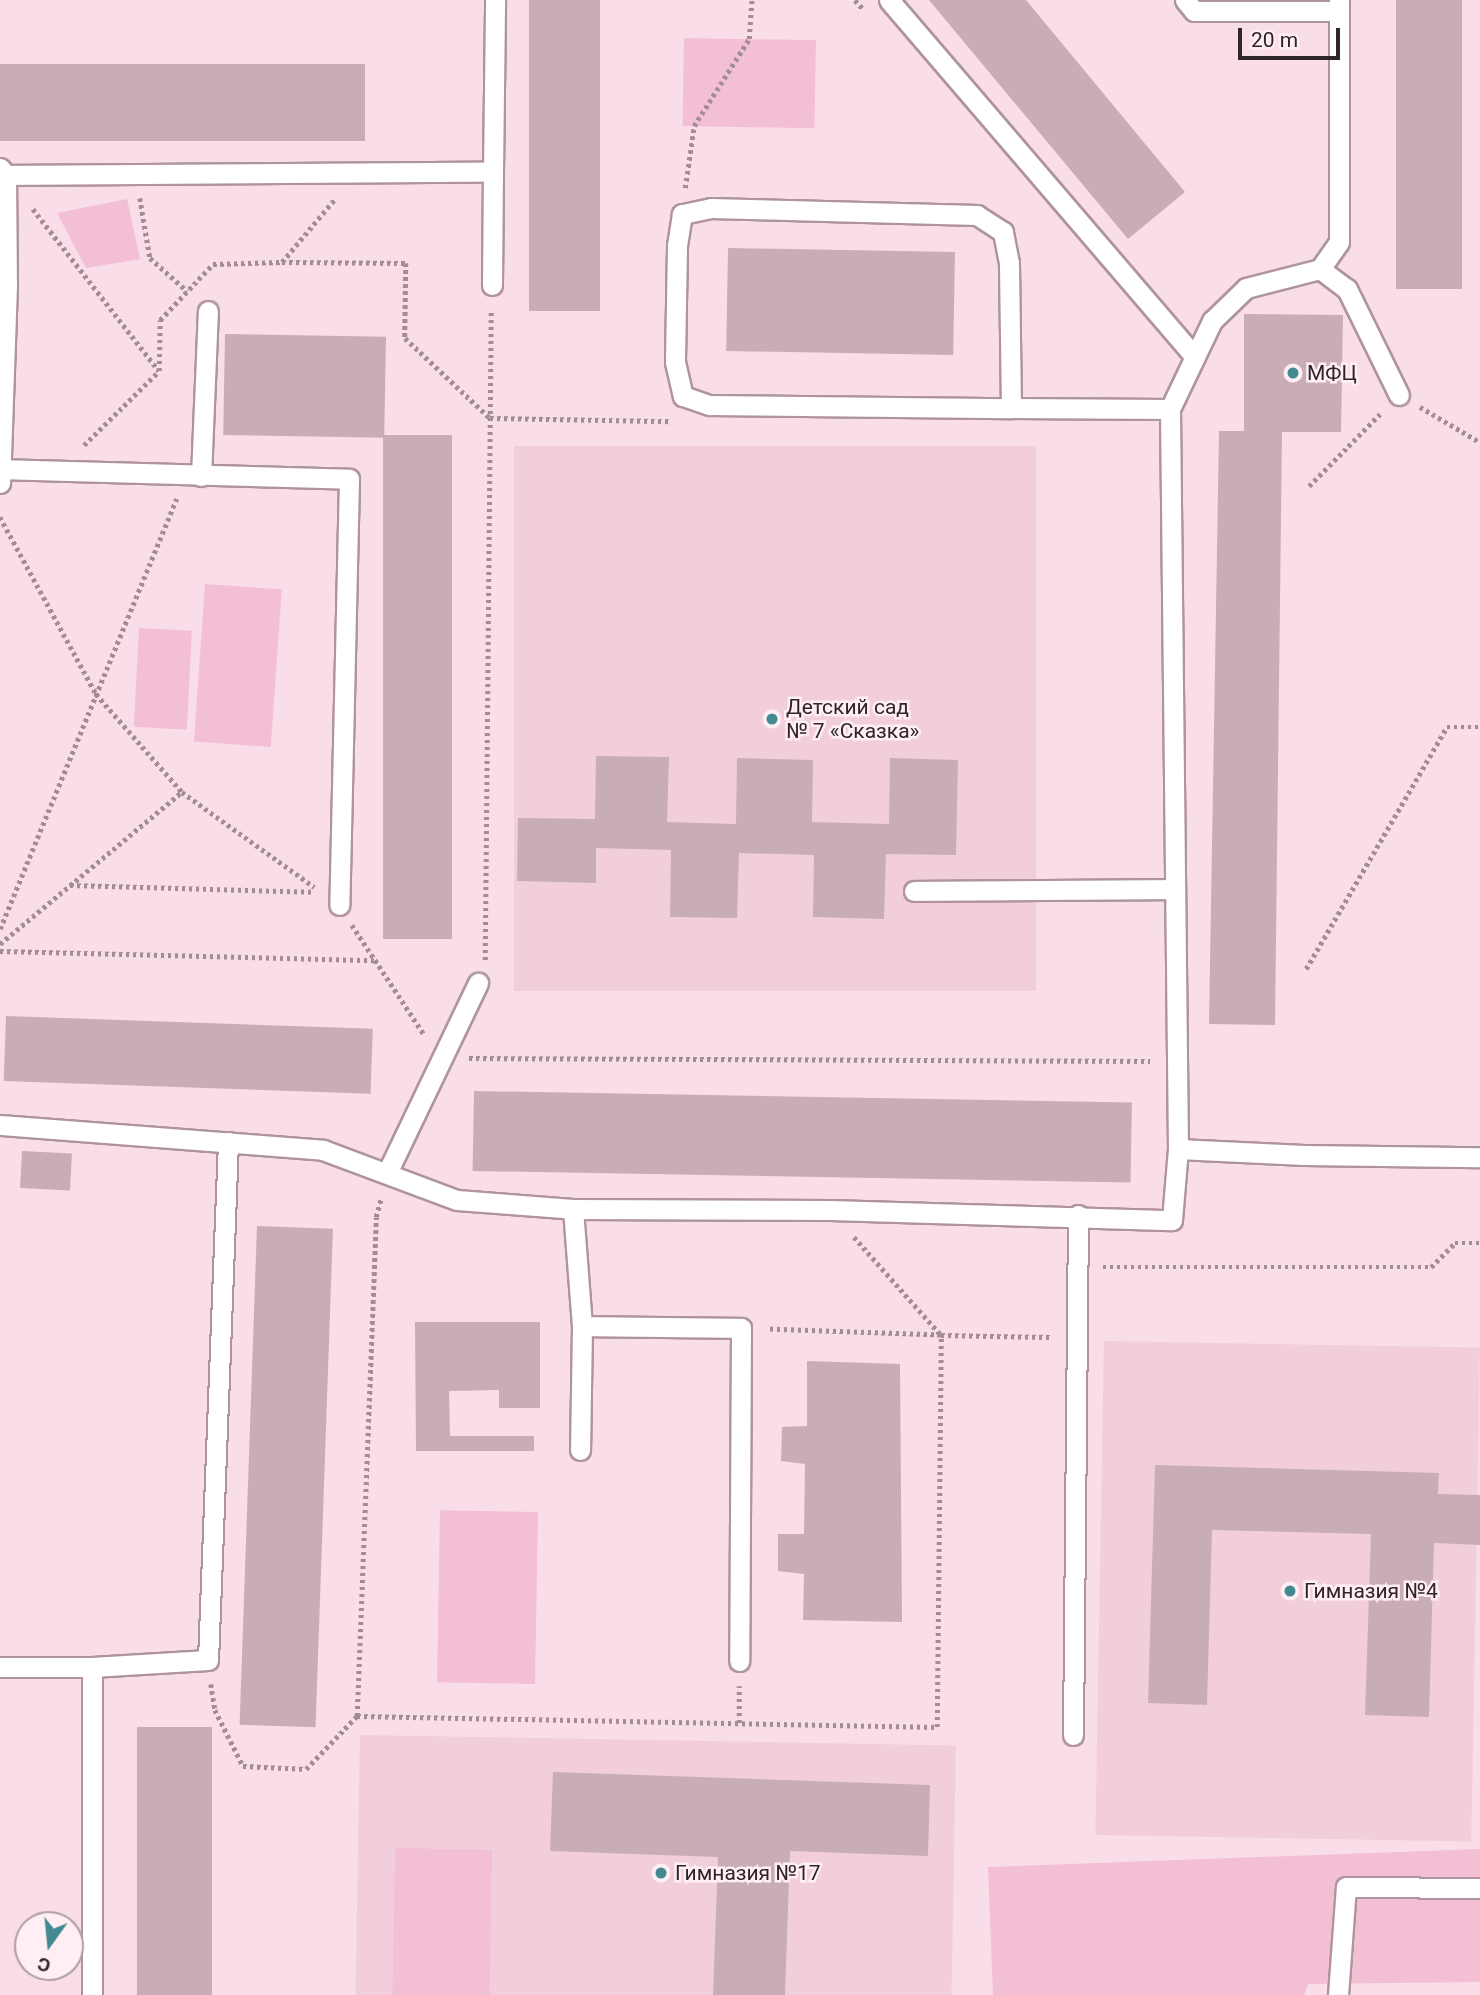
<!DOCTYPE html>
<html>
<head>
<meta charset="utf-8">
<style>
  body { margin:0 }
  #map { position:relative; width:1480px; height:1995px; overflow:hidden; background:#f9dde8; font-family:Roboto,sans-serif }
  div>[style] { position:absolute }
  .built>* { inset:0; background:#f2cedd; transform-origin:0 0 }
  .green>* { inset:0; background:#f3bfd5; transform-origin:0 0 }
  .building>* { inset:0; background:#c8adb7; transform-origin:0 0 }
  .path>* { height:4.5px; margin-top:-2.25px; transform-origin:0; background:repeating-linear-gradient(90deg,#a28d95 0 3.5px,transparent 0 7px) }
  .roads { filter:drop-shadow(2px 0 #af949f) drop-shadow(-2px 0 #af949f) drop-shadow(0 2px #af949f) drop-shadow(0 -2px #af949f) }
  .service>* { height:19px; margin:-9.5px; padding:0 9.5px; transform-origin:9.5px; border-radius:9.5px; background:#fff }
  .dots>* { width:19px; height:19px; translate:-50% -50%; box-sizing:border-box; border:4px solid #ffeef4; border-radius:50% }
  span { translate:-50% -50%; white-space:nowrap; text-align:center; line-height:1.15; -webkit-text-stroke:5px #ffeef4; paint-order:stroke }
  .poi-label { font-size:21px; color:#2f2529 }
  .left { translate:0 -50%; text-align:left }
  .north { position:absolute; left:14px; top:1911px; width:70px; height:70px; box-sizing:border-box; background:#ffeef4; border:2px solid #ac9ea3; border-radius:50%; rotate:195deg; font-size:19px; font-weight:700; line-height:28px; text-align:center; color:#2f2529 }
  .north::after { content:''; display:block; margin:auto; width:24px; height:32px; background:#428a8f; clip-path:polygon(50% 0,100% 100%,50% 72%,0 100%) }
  .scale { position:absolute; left:1238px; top:28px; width:102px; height:32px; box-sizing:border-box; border:4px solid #2f2529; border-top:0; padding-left:9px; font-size:21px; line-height:24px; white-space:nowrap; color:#2f2529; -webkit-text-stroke:5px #ffeef4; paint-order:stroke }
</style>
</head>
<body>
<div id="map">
  <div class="built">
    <div style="left:514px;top:446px;width:522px;height:545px"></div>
    <div style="left:1104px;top:1341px;width:376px;height:494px;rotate:1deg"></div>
    <div style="left:360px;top:1735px;width:596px;height:260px;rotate:1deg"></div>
  </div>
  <div class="green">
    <div style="left:684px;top:38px;width:132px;height:88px;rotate:1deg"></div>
    <div style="clip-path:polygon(127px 199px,140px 259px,86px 268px,57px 213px)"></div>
    <div style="left:205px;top:584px;width:77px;height:158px;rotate:4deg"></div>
    <div style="left:139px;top:628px;width:53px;height:99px;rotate:3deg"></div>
    <div style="left:538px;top:1512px;width:172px;height:98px;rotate:91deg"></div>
    <div style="left:395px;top:1848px;width:97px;height:147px;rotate:1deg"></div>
    <div style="clip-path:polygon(1480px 1849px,1480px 1982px,1308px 1984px,1304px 1995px,993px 1995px,988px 1867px)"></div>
  </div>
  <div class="building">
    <div style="left:529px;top:0;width:71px;height:311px"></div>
    <div style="clip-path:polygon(929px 0,1026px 0,1185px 192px,1128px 239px)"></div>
    <div style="left:1396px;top:0;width:66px;height:289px"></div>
    <div style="left:0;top:64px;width:365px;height:77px"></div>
    <div style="left:728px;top:248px;width:227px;height:103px;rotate:1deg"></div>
    <div style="clip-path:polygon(1244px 314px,1343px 315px,1341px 432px,1282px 432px,1275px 1025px,1209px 1024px,1219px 431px,1244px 431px)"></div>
    <div style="left:225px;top:334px;width:161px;height:101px;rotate:1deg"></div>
    <div style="left:383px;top:435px;width:69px;height:504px"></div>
    <div style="clip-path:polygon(596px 756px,669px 757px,667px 822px,736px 824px,737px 758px,813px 760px,812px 822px,889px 824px,890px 758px,958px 760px,956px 855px,886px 854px,884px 919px,813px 917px,814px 855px,739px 853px,737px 918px,670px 917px,671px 850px,596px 848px,596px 883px,517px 881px,518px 818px,595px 819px)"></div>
    <div style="left:6px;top:1016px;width:367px;height:65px;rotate:2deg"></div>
    <div style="left:474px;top:1091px;width:658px;height:80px;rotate:1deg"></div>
    <div style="left:22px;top:1151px;width:50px;height:37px;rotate:3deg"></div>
    <div style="left:257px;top:1226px;width:76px;height:499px;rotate:2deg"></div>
    <div style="clip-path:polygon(415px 1322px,540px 1322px,540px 1408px,499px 1408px,499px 1390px,449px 1391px,450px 1436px,534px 1436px,534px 1451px,416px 1451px)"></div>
    <div style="clip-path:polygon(807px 1361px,900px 1364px,902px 1622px,803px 1620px,804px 1574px,778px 1571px,778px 1534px,804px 1534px,805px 1464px,781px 1461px,782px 1427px,807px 1426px)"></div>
    <div style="clip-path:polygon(1155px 1465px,1439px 1473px,1438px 1494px,1480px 1495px,1480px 1545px,1434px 1543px,1429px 1717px,1365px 1715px,1371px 1534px,1212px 1530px,1207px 1705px,1148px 1703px)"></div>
    <div style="left:137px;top:1727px;width:75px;height:268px"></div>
    <div style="clip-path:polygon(553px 1772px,930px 1785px,928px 1856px,790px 1851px,785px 1995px,713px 1995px,718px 1857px,550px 1851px)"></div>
  </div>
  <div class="path">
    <div style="left:855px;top:0;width:13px;rotate:48deg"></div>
    <div style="left:685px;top:188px;width:63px;rotate:-81.7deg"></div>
    <div style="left:694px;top:126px;width:103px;rotate:-57.7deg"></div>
    <div style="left:749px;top:39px;width:39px;rotate:-86deg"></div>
    <div style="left:140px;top:198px;width:61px;rotate:80.5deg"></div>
    <div style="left:150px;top:258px;width:50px;rotate:41.7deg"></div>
    <div style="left:33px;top:209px;width:205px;rotate:52.1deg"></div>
    <div style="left:282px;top:262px;width:124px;rotate:0.5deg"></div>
    <div style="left:406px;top:263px;width:75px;rotate:90.8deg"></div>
    <div style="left:405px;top:338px;width:117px;rotate:43.3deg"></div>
    <div style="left:490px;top:418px;width:180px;rotate:1deg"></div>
    <div style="left:1420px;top:407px;width:69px;rotate:30.3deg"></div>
    <div style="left:84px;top:445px;width:105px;rotate:-44.6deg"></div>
    <div style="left:159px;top:371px;width:51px;rotate:-88.9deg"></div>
    <div style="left:160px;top:320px;width:77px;rotate:-46.6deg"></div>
    <div style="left:213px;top:264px;width:69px;rotate:-1.7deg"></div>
    <div style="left:282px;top:262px;width:81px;rotate:-50deg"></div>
    <div style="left:1309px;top:486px;width:101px;rotate:-45.4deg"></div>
    <div style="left:0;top:517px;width:201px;rotate:61.5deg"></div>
    <div style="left:96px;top:694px;width:130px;rotate:48.7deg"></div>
    <div style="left:182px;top:792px;width:163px;rotate:35.7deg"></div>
    <div style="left:70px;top:885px;width:244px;rotate:1.6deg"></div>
    <div style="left:352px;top:925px;width:131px;rotate:56.6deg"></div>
    <div style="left:0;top:929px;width:465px;rotate:-67.7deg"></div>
    <div style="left:0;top:944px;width:237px;rotate:-39.9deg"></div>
    <div style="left:0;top:951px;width:374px;rotate:1.4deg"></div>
    <div style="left:485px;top:960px;width:649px;rotate:-89.47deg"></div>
    <div style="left:1306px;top:969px;width:280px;rotate:-59.8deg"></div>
    <div style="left:1447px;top:727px;width:33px"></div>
    <div style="left:469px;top:1058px;width:681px;rotate:0.25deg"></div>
    <div style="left:854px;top:1237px;width:131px;rotate:48.4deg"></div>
    <div style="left:941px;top:1335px;width:109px;rotate:1.1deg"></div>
    <div style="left:1103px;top:1267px;width:328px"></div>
    <div style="left:1431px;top:1267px;width:34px;rotate:-45deg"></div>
    <div style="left:1455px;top:1243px;width:25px"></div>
    <div style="left:211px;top:1684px;width:26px;rotate:81deg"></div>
    <div style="left:215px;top:1710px;width:63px;rotate:63.4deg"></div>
    <div style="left:243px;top:1766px;width:63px;rotate:2.7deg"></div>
    <div style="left:306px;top:1769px;width:74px;rotate:-46.1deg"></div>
    <div style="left:357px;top:1716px;width:580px;rotate:1.09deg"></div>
    <div style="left:937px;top:1727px;width:392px;rotate:-89.4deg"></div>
    <div style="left:941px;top:1335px;width:175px;rotate:-178deg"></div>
    <div style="left:357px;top:1716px;width:499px;rotate:-87.8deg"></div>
    <div style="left:376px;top:1217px;width:20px;rotate:-75deg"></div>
    <div style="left:739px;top:1723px;width:37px;rotate:-90deg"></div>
  </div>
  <div class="roads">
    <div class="service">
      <div style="left:889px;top:0;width:470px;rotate:49.4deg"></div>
      <div style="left:1185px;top:0;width:14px;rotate:51deg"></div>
      <div style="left:1194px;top:11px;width:145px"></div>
      <div style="left:1339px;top:0;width:242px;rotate:90deg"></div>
      <div style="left:1339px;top:242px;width:33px;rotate:125deg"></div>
      <div style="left:1320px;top:269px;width:34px;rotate:37deg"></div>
      <div style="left:1347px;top:289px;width:118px;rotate:63.9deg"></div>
      <div style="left:0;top:168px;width:9px;rotate:49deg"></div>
      <div style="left:6px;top:175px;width:110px;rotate:89.5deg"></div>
      <div style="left:7px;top:285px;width:198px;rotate:92deg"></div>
      <div style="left:6px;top:175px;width:487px;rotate:-0.4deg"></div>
      <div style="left:493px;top:172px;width:172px;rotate:-89.3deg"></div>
      <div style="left:492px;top:285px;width:113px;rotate:-89.5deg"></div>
      <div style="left:1011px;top:408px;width:145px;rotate:-90.8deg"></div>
      <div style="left:1009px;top:263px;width:32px;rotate:-101deg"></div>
      <div style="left:1003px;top:232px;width:31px;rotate:-147deg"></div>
      <div style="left:977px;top:215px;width:266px;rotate:-178.5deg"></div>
      <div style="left:711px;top:208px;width:30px;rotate:168deg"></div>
      <div style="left:682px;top:214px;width:32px;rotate:99deg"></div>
      <div style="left:677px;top:246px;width:116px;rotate:91deg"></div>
      <div style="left:675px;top:362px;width:35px;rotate:77deg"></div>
      <div style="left:683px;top:396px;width:28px;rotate:19deg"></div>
      <div style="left:709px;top:405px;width:302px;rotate:0.6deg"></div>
      <div style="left:1011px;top:408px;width:159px;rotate:0.4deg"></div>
      <div style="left:0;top:469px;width:349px;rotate:1.6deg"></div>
      <div style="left:349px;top:479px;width:426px;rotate:91.3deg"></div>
      <div style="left:201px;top:476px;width:165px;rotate:-87.6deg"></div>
      <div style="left:914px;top:891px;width:260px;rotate:-0.4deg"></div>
      <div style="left:0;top:1125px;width:324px;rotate:4.4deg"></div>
      <div style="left:323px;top:1150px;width:143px;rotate:20.5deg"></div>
      <div style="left:457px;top:1200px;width:116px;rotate:4.4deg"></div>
      <div style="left:573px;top:1209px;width:257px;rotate:0.2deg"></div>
      <div style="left:830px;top:1210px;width:342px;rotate:1.7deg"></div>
      <div style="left:1172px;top:1220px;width:71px;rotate:-85.2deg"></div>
      <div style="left:1178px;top:1149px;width:740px;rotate:-90.62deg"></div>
      <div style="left:1170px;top:409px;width:98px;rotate:-64.5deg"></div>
      <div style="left:1212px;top:321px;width:47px;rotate:-44.1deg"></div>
      <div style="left:1246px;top:288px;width:76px;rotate:-14.4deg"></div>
      <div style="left:1178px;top:1149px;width:126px;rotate:2.7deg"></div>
      <div style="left:1304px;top:1155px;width:176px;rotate:0.7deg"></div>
      <div style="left:387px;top:1173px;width:211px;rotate:-64.4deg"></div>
      <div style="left:573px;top:1209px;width:117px;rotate:85.6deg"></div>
      <div style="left:582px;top:1326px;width:124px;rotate:90.9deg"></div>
      <div style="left:582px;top:1326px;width:159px;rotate:0.7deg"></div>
      <div style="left:741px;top:1328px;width:333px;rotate:90.3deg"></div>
      <div style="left:0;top:1667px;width:92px"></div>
      <div style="left:92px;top:1667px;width:116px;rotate:-3.5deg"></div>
      <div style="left:208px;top:1660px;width:518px;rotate:-87.79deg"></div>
      <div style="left:1073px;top:1735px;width:520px;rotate:-89.45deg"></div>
      <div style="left:92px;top:1995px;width:328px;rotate:-90deg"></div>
      <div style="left:1338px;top:1995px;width:108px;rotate:-85.8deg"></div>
      <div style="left:1346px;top:1887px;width:134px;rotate:0.4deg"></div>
    </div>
  </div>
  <div class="dots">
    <div style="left:1293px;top:373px;background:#428a8f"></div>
    <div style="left:772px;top:719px;background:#428a8f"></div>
    <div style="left:1290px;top:1591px;background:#428a8f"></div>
    <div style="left:661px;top:1873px;background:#428a8f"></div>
  </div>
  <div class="poi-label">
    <span class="left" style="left:1307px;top:373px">МФЦ</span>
    <span class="left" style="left:786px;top:719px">Детский сад<br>№ 7 «Сказка»</span>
    <span class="left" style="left:1304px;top:1591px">Гимназия №4</span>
    <span class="left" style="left:675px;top:1873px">Гимназия №17</span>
  </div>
  <div class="north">С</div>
  <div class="scale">20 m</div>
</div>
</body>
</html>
